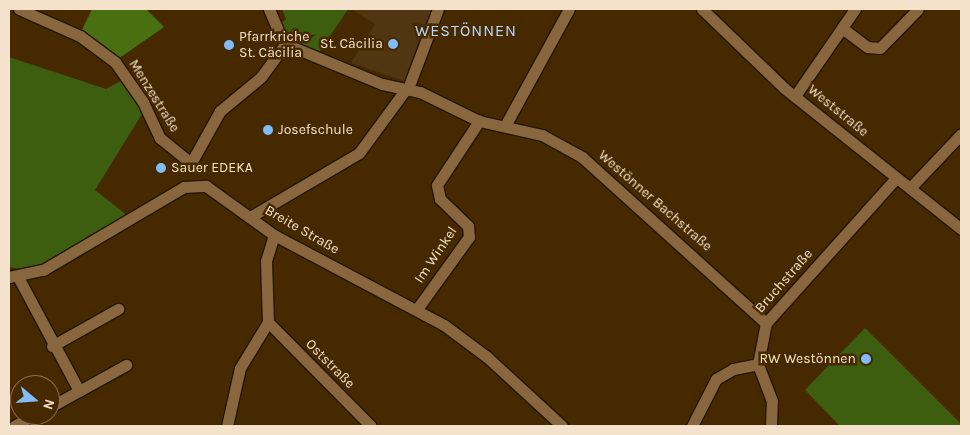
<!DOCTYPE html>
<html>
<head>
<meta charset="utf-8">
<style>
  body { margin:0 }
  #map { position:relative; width:970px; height:435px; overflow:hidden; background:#472900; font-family:Karla,sans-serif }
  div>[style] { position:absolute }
  .built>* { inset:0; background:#523611 }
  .green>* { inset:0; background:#3d5e0f }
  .forest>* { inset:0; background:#487010 }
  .roads { filter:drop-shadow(1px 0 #251502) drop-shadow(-1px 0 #251502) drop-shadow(0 1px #251502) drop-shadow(0 -1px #251502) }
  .minor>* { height:11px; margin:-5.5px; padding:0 5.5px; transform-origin:5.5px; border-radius:5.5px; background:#88673f }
  .dots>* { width:14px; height:14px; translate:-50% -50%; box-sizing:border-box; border:2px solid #472900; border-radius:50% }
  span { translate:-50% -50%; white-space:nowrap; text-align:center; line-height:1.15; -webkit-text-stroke:5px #472900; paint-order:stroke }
  .poi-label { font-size:14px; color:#f5e2cd }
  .left { translate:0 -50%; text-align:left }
  .right { translate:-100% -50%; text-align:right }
  .street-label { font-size:14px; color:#f5e2cd }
  .quarter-label { font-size:16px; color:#b8d9fc; letter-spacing:1px }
  .frame { position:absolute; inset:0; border:10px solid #f5e2cd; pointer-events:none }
  .north { position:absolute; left:10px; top:375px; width:50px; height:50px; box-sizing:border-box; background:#472900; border:1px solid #8d7352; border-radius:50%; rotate:108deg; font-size:14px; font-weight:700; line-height:20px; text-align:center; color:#f5e2cd }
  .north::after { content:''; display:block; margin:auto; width:18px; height:22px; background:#82bcfa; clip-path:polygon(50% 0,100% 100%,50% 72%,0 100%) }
</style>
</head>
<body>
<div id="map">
  <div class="built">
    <div style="clip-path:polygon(351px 9px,434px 9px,408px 82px,351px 63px,375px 24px)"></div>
  </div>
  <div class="green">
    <div style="clip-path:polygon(282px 9px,348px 9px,320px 51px,287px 41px,280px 24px,286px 19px)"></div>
    <div style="clip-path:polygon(9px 57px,106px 89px,123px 80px,145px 109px,95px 190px,128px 216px,46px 264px,21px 269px,9px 267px)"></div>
    <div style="clip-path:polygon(865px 328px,961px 424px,961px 426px,840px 426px,805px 390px)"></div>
  </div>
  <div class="forest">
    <div style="clip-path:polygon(92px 9px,146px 9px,164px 27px,118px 59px,82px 30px)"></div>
  </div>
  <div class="roads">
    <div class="minor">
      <div style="left:19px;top:9px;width:67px;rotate:23.9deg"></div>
      <div style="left:80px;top:36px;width:44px;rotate:36.6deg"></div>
      <div style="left:115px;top:62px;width:49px;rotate:55deg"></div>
      <div style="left:143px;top:102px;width:40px;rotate:65deg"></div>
      <div style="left:160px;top:138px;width:40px;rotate:39deg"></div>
      <div style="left:269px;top:9px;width:28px;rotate:67deg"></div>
      <div style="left:280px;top:35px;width:20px;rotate:41deg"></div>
      <div style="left:295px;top:48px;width:94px;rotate:22.5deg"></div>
      <div style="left:382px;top:84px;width:39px;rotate:12deg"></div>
      <div style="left:420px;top:92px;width:66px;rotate:26.2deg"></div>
      <div style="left:479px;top:121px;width:65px;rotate:12.5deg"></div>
      <div style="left:542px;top:135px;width:46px;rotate:28.8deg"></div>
      <div style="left:582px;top:157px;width:248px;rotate:42.1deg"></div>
      <div style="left:702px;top:9px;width:114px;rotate:43.9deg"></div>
      <div style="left:784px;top:88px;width:226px;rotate:38.5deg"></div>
      <div style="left:842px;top:28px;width:31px;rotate:37deg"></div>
      <div style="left:867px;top:47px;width:13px;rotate:4deg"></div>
      <div style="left:880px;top:48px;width:54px;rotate:-45.7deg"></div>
      <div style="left:410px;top:83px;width:79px;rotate:-69.3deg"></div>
      <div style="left:795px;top:96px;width:106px;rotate:-55.4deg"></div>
      <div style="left:506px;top:124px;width:131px;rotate:-61.3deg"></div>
      <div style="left:191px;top:163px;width:60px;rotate:-60.9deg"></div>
      <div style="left:220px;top:111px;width:53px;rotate:-39.7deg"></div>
      <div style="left:261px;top:77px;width:42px;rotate:-53.7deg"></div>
      <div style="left:910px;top:188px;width:74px;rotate:-46.6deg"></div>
      <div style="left:250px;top:217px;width:126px;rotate:-30.4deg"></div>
      <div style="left:359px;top:153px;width:79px;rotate:-53.7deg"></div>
      <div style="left:9px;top:277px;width:35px;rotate:-12deg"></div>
      <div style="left:43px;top:270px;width:164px;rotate:-30.5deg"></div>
      <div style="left:184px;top:187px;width:22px;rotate:-3deg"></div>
      <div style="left:206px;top:186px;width:84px;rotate:35.8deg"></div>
      <div style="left:274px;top:235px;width:192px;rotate:27.9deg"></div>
      <div style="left:444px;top:325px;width:54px;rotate:36.7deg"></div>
      <div style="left:487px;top:357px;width:102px;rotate:42.6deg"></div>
      <div style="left:18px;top:277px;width:129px;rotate:61.8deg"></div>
      <div style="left:79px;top:391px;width:33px;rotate:151deg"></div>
      <div style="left:417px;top:309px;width:89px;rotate:-54.2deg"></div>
      <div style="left:469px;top:237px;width:11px;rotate:-95deg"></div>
      <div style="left:468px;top:226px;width:39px;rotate:-136deg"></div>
      <div style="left:440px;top:199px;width:14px;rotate:-102deg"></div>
      <div style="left:437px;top:185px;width:77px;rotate:-56.7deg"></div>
      <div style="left:268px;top:322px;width:146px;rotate:45.3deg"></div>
      <div style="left:52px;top:346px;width:76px;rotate:-29.3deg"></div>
      <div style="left:79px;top:391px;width:54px;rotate:-29deg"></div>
      <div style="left:14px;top:426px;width:23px;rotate:-29deg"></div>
      <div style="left:227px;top:426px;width:59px;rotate:-77.4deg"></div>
      <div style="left:240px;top:368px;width:54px;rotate:-58.7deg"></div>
      <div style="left:268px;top:322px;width:61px;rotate:-91.9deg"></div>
      <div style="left:266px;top:261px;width:27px;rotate:-73deg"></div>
      <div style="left:692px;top:426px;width:53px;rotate:-62.9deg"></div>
      <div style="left:716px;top:379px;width:20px;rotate:-30deg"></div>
      <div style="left:733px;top:369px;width:25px;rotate:-11deg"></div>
      <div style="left:771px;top:426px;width:25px;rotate:-88deg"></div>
      <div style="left:772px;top:401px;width:40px;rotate:-111deg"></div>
      <div style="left:758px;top:364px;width:42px;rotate:-79deg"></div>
      <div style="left:766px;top:323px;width:195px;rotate:-48.1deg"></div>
    </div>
  </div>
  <div class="dots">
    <div style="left:393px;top:44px;background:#82bcfa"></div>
    <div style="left:229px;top:45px;background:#82bcfa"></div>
    <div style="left:268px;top:130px;background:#82bcfa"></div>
    <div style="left:161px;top:168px;background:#82bcfa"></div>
    <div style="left:866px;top:359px;background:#82bcfa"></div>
  </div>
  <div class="poi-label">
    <span class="left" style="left:239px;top:45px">Pfarrkriche<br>St. Cäcilia</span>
    <span class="right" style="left:383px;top:44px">St. Cäcilia</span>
    <span class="left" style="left:278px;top:130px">Josefschule</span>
    <span class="left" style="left:171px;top:168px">Sauer EDEKA</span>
    <span class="right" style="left:856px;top:359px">RW Westönnen</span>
  </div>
  <div class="street-label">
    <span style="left:154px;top:96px;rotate:58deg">Menzestraße</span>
    <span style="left:838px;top:111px;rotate:39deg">Weststraße</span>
    <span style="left:655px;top:201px;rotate:41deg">Westönner Bachstraße</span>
    <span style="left:302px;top:230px;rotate:30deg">Breite Straße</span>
    <span style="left:436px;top:255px;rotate:-56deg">Im Winkel</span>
    <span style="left:784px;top:281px;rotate:-49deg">Bruchstraße</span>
    <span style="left:330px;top:364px;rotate:45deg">Oststraße</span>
  </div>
  <div class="quarter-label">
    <span style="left:466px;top:31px">WESTÖNNEN</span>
  </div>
  <div class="frame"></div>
  <div class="north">N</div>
</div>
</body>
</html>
